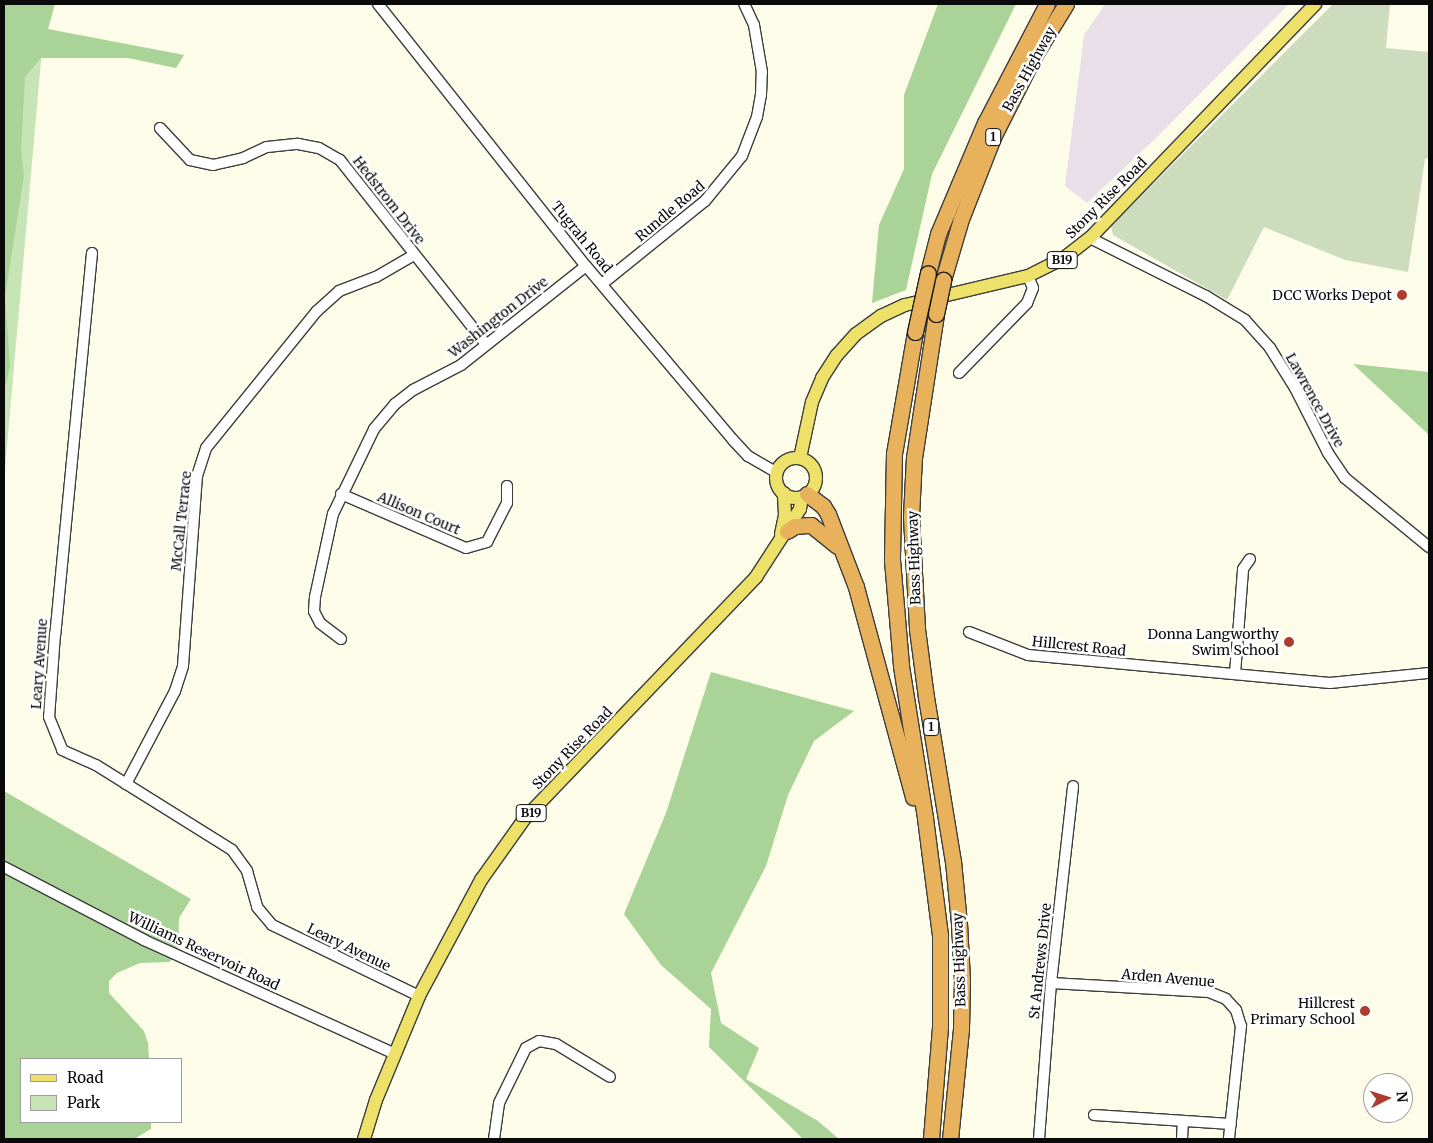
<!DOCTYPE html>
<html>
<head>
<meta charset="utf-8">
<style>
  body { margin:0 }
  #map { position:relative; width:1433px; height:1143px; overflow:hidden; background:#fdfce9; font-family:Merriweather,serif }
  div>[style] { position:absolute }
  .industrial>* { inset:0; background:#e9dfe8 }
  .green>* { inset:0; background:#c7e4b6 }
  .forest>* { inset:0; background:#a9d397 }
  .cemetery>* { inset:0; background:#cddcbd }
  .roads { filter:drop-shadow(1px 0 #3d3d3d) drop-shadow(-1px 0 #3d3d3d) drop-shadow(0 1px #3d3d3d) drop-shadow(0 -1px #3d3d3d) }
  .minor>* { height:10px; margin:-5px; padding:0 5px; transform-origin:5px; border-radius:5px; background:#fff }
  .major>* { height:12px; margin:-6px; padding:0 6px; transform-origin:6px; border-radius:6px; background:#ede169 }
  .major>.ring { margin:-6px; padding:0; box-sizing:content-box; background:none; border:12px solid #ede169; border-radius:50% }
  .highway>* { height:15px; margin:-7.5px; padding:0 7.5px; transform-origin:7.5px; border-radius:7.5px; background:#e8b25c }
  .bridges { filter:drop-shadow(1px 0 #1b1b1b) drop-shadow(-1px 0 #1b1b1b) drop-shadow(0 1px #1b1b1b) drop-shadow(0 -1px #1b1b1b) }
  .highway-bridge>* { height:15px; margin:-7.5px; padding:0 7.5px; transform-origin:7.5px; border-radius:7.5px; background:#e8b25c }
  .dots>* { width:14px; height:14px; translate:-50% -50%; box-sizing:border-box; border:2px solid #fff; border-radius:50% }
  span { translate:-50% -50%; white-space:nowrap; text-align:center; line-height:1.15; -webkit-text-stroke:5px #fff; paint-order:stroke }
  .shield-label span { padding:1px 4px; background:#fff; border:1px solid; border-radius:4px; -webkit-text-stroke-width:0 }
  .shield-label { font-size:12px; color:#0a0a0a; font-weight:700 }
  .street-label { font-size:14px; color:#0a0a0a }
  .poi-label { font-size:14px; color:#0a0a0a }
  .right { translate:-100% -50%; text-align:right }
  .frame { position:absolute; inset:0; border:5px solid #0a0a0a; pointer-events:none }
  .legend { position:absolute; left:20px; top:1058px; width:162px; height:65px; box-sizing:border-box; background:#fff; border:1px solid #9d9d9d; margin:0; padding:6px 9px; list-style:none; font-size:15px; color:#0a0a0a }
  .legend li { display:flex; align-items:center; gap:10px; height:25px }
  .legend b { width:25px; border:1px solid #9d9d9d }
  .north { position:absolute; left:1363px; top:1073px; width:50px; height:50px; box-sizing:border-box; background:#fff; border:1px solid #9d9d9d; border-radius:50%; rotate:85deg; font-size:14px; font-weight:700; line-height:20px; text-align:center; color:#0a0a0a }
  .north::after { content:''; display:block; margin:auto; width:18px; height:22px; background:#ad3c2f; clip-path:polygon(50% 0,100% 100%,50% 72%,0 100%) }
</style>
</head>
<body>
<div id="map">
  <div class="industrial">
    <div style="clip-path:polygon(1105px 4px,1289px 4px,1156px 138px,1087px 203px,1065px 186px,1084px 35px)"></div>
  </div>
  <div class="green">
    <div style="clip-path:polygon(4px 4px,46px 4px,4px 480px)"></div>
  </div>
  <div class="forest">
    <div style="clip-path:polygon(4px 4px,55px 4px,48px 29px,184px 55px,176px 68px,128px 58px,41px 58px,25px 77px,21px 150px,24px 176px,5px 296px,10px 366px,4px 393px)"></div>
    <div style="clip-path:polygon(938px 4px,1016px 4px,932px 174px,906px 290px,872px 303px,879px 225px,904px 169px,904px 95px)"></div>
    <div style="clip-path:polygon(1353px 364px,1429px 372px,1429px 435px)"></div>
    <div style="clip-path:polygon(711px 672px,854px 711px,814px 741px,788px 795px,766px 866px,711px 973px,721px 1023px,759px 1048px,746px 1079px,818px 1121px,839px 1139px,803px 1139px,709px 1047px,711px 1009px,661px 965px,624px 914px,666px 813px)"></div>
    <div style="clip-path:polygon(4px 791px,191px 899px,179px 918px,178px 955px,169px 962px,140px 963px,117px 973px,109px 981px,109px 993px,144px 1031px,148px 1043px,149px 1059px,21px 1059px,21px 1122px,151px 1122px,151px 1129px,134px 1139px,4px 1139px)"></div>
  </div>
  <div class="cemetery">
    <div style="clip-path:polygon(1333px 4px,1390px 4px,1386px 48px,1429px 52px,1429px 158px,1425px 159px,1408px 272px,1345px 260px,1264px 227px,1227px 300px,1113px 235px,1111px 226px)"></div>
  </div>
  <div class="roads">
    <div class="minor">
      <div style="left:378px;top:4px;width:335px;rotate:51.6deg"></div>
      <div style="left:586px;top:266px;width:228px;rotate:49.8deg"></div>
      <div style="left:733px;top:440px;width:22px;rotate:47deg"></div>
      <div style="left:748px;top:456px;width:34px;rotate:30deg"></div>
      <div style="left:160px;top:128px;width:44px;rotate:46.8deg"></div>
      <div style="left:190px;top:160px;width:24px;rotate:12deg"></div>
      <div style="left:213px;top:165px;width:31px;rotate:-13deg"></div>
      <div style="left:243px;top:158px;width:26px;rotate:-25deg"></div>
      <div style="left:267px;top:147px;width:31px;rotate:-6deg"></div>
      <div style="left:298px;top:144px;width:21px;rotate:11deg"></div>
      <div style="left:319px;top:148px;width:24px;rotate:30deg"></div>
      <div style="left:340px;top:160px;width:235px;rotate:51.6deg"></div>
      <div style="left:1090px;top:238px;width:130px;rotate:26.6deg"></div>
      <div style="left:1206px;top:296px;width:46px;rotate:31.6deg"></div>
      <div style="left:1245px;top:320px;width:38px;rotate:48deg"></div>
      <div style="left:1270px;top:348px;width:47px;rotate:58deg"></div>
      <div style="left:1295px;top:388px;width:73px;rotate:63.1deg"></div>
      <div style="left:1328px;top:453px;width:30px;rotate:56deg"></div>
      <div style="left:1345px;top:478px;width:109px;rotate:39.4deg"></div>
      <div style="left:92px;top:253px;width:383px;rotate:95.5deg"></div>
      <div style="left:55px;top:634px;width:83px;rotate:94.1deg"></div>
      <div style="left:49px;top:717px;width:35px;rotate:68deg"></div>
      <div style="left:62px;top:750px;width:37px;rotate:24deg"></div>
      <div style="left:96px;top:765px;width:160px;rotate:32deg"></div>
      <div style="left:232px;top:850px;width:26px;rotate:54deg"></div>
      <div style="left:247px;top:871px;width:37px;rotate:74deg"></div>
      <div style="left:257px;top:907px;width:23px;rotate:50deg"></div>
      <div style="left:272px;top:925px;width:163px;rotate:25.8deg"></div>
      <div style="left:602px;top:284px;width:132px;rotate:-38.9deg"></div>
      <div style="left:705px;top:201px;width:58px;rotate:-50.6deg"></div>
      <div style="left:742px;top:156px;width:42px;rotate:-69deg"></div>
      <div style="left:757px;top:117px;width:22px;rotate:-80deg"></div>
      <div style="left:761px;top:95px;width:23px;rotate:-88deg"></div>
      <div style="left:762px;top:72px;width:48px;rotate:-99.7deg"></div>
      <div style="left:754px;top:25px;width:23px;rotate:-115deg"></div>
      <div style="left:959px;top:373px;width:98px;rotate:-45.8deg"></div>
      <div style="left:1027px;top:303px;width:16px;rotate:-68deg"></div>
      <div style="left:1033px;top:288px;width:13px;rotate:-113deg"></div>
      <div style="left:341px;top:494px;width:136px;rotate:23.4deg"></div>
      <div style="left:466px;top:548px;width:22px;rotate:-16deg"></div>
      <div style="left:487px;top:542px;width:44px;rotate:-62.9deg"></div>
      <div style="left:507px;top:503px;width:17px;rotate:-90deg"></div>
      <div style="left:969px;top:632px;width:63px;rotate:21.3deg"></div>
      <div style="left:1028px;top:655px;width:303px;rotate:5.3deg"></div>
      <div style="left:1330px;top:683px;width:100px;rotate:-5.8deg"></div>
      <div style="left:341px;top:639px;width:26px;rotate:-143deg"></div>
      <div style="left:320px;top:623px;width:13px;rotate:-117deg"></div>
      <div style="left:314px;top:611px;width:14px;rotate:-86deg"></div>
      <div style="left:315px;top:597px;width:85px;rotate:-77.8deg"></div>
      <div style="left:333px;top:514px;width:94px;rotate:-64.2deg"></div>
      <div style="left:374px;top:429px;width:33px;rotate:-50deg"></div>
      <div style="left:395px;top:404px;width:23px;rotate:-38deg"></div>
      <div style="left:413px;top:390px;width:54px;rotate:-27.5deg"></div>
      <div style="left:461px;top:365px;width:159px;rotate:-38.4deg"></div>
      <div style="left:1235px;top:674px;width:105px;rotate:-85.6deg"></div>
      <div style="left:1243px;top:569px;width:12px;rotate:-55deg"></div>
      <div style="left:126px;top:784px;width:105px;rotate:-62.2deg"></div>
      <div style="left:175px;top:691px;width:26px;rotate:-72deg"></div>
      <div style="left:183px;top:666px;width:191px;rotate:-85.8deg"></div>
      <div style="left:197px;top:476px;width:29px;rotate:-72deg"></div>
      <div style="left:206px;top:448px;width:176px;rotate:-51deg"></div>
      <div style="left:317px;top:311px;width:30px;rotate:-42deg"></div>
      <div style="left:339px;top:291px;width:40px;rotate:-21deg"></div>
      <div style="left:376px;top:277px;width:44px;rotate:-30.1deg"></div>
      <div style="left:4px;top:867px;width:158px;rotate:27.5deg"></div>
      <div style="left:144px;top:940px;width:276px;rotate:24.4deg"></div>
      <div style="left:1051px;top:983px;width:158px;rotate:3.3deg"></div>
      <div style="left:1209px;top:992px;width:18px;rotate:22deg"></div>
      <div style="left:1226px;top:999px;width:15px;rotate:48deg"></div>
      <div style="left:1236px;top:1010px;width:17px;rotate:73deg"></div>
      <div style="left:1241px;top:1026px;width:114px;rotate:96.1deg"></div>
      <div style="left:1094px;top:1115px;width:137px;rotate:3.8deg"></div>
      <div style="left:494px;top:1139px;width:36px;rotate:-82deg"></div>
      <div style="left:499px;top:1103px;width:61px;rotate:-63.9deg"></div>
      <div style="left:526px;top:1048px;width:15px;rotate:-28deg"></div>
      <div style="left:539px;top:1041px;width:17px;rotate:10deg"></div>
      <div style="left:556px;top:1044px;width:63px;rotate:31.4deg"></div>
      <div style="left:1039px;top:1139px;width:156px;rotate:-85.6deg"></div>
      <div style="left:1051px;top:983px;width:198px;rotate:-83.6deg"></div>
      <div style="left:1182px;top:1139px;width:18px;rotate:-87deg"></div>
    </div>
    <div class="major">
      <div style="left:800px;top:458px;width:57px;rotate:-77.9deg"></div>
      <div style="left:812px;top:402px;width:26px;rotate:-67deg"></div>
      <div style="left:822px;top:378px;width:27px;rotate:-57deg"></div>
      <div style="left:837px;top:355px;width:28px;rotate:-48deg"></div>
      <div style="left:856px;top:334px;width:31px;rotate:-36deg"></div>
      <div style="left:881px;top:316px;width:26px;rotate:-25deg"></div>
      <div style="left:905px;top:305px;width:126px;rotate:-13.3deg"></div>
      <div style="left:1028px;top:276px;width:40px;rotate:-26.6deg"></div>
      <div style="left:1064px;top:258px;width:33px;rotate:-38deg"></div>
      <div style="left:1090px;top:238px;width:325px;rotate:-46.1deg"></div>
      <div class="ring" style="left:776px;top:458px;width:28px;height:28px"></div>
      <div style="left:781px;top:534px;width:19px;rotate:-78deg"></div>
      <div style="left:785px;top:515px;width:22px;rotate:-93deg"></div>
      <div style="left:364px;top:1139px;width:41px;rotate:-72.9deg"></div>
      <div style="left:376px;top:1100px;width:113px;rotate:-67.5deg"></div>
      <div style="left:419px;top:996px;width:132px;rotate:-61.9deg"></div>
      <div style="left:481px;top:880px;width:76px;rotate:-54.6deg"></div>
      <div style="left:525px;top:818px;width:334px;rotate:-46.2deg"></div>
      <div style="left:756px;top:577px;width:81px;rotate:-57.1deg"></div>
      <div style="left:800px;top:509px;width:12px;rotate:-81deg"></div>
    </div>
    <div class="highway">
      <div style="left:928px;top:273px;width:40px;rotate:-75.6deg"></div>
      <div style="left:938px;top:234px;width:121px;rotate:-67.1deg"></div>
      <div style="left:985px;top:123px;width:134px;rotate:-62.5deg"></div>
      <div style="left:943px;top:280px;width:64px;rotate:-73.6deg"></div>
      <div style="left:961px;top:219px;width:90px;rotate:-68.6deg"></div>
      <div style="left:994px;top:135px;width:89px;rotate:-63.1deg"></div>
      <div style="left:1034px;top:56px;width:61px;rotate:-58.4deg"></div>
      <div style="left:936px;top:314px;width:145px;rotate:98.7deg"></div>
      <div style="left:914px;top:457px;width:60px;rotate:92.9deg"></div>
      <div style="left:911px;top:517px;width:112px;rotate:86.9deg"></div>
      <div style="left:917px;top:629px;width:69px;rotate:82.5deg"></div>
      <div style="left:926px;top:697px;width:166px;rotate:80.7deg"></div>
      <div style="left:953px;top:861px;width:62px;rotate:84.5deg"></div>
      <div style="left:959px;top:923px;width:57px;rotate:87deg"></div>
      <div style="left:962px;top:980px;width:49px;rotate:91.2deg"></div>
      <div style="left:961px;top:1029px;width:111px;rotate:95.7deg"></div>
      <div style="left:915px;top:332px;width:123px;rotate:99.8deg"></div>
      <div style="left:894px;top:453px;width:107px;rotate:91.1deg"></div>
      <div style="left:892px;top:560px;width:106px;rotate:85.1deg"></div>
      <div style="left:901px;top:666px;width:154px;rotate:81deg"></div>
      <div style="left:925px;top:818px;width:118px;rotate:82.7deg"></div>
      <div style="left:940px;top:935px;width:92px;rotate:90deg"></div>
      <div style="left:940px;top:1027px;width:112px;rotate:94.6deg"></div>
      <div style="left:807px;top:494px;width:20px;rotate:37deg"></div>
      <div style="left:823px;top:506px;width:9px;rotate:58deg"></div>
      <div style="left:828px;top:514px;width:78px;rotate:69deg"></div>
      <div style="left:856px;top:587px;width:218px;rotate:74.8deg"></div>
      <div style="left:787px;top:531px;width:9px;rotate:-32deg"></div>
      <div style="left:795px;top:526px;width:16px;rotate:-4deg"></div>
      <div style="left:811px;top:525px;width:33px;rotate:39deg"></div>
    </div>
  </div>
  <div class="bridges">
    <div class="highway-bridge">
      <div style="left:936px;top:314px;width:35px;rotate:-78deg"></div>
      <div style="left:915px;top:332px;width:60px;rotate:-77.6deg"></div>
    </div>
  </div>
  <div class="dots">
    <div style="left:1402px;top:295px;background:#ad3c2f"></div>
    <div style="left:1289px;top:642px;background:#ad3c2f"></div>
    <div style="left:1365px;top:1011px;background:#ad3c2f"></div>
  </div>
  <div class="shield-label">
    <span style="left:993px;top:137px">1</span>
    <span style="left:1062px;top:260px">B19</span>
    <span style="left:931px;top:727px">1</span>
    <span style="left:531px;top:813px">B19</span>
  </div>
  <div class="street-label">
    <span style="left:1029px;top:69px;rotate:-61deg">Bass Highway</span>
    <span style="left:1106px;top:198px;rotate:-45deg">Stony Rise Road</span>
    <span style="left:389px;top:200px;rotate:52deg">Hedstrom Drive</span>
    <span style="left:670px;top:211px;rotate:-40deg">Rundle Road</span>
    <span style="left:582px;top:237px;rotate:51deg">Tugrah Road</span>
    <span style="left:498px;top:317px;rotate:-38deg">Washington Drive</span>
    <span style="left:1315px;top:400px;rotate:61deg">Lawrence Drive</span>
    <span style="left:419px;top:513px;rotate:23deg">Allison Court</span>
    <span style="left:181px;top:521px;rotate:-84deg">McCall Terrace</span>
    <span style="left:914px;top:558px;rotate:-92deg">Bass Highway</span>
    <span style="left:1079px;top:646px;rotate:6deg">Hillcrest Road</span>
    <span style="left:39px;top:664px;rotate:-86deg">Leary Avenue</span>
    <span style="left:572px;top:748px;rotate:-46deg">Stony Rise Road</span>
    <span style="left:349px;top:947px;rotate:26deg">Leary Avenue</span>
    <span style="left:204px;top:951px;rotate:25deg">Williams Reservoir Road</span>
    <span style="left:959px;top:960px;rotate:-92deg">Bass Highway</span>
    <span style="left:1040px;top:961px;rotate:-84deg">St Andrews Drive</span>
    <span style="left:1168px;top:978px;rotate:5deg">Arden Avenue</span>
  </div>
  <div class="poi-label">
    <span class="right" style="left:1392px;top:295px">DCC Works Depot</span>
    <span class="right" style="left:1279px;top:642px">Donna Langworthy<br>Swim School</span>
    <span class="right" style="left:1355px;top:1011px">Hillcrest<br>Primary School</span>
  </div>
  <div class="frame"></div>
  <ul class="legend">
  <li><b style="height:6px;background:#ede169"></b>Road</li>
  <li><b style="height:14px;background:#c7e4b6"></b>Park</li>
  </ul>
  <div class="north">N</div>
</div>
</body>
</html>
